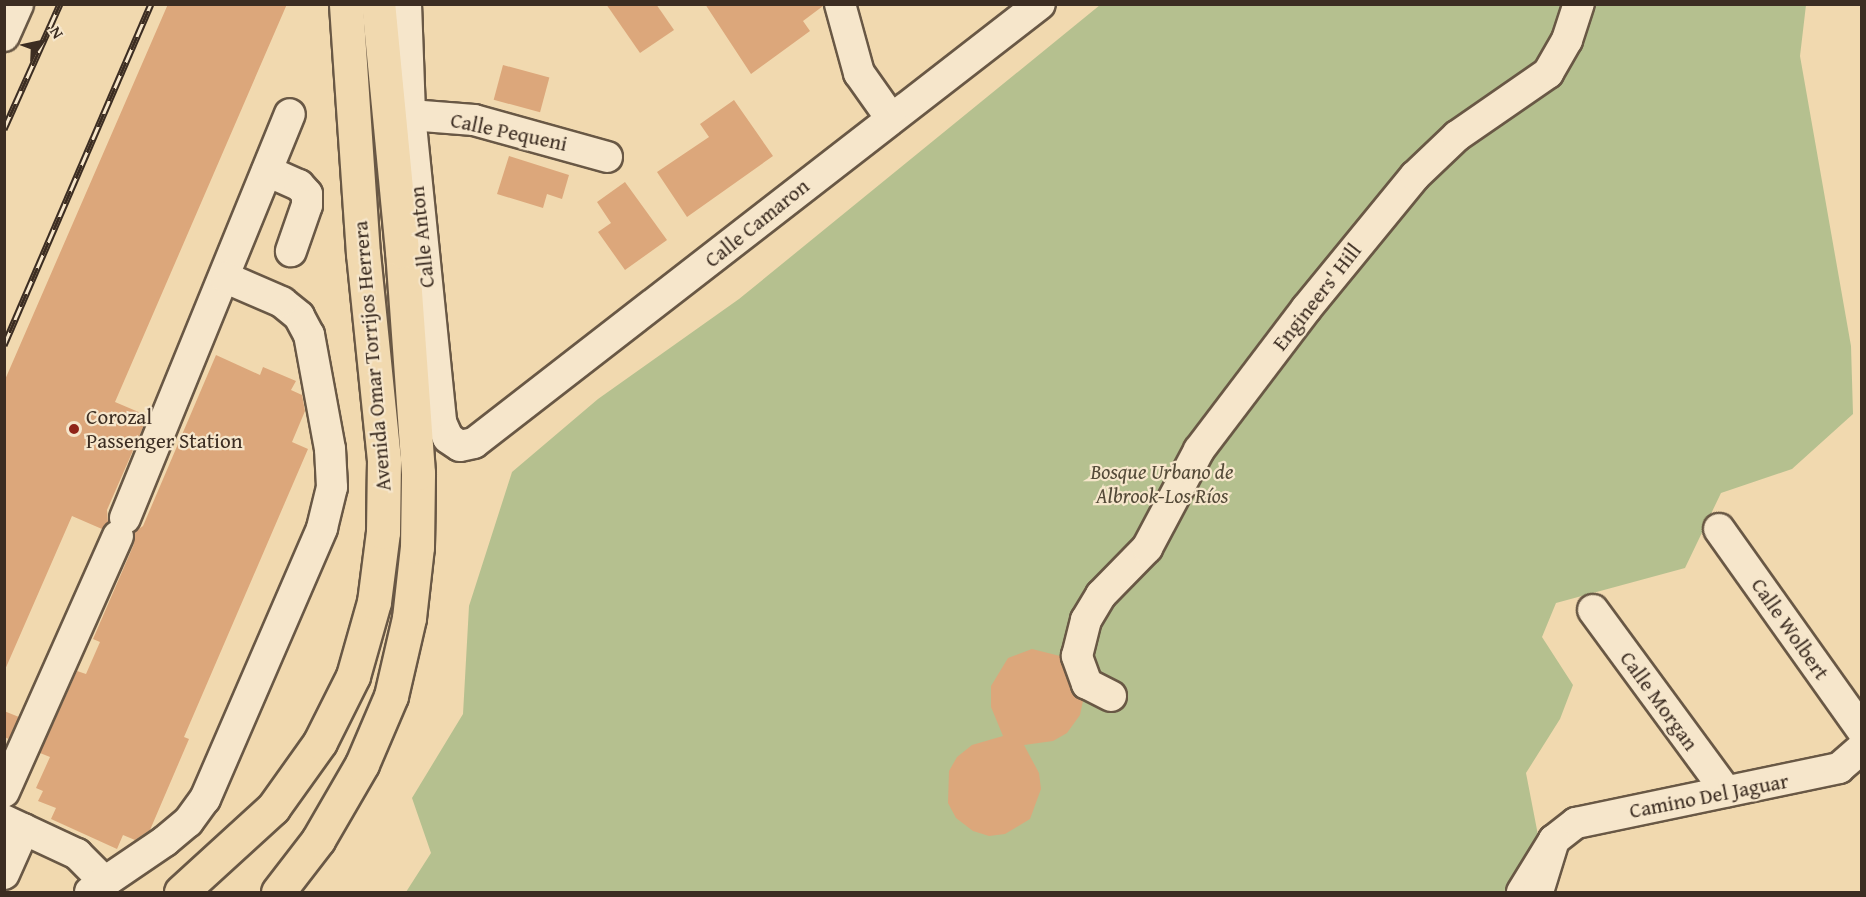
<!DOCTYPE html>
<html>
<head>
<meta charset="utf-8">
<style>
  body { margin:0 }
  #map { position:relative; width:1866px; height:897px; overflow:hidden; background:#f1d9af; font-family:"Gentium Book Plus",serif }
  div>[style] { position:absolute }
  .green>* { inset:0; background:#b5c08f }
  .building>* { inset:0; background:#dca77b; transform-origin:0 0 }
  .roads { filter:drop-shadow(2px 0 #695845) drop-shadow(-2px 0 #695845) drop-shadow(0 2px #695845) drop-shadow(0 -2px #695845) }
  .minor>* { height:30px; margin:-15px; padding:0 15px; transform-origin:15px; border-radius:15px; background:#f6e6cb }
  .major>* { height:33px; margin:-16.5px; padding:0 16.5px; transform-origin:16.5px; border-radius:16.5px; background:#f1d9af }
  .rail>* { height:7px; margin-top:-3.5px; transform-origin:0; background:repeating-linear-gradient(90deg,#f6e6cb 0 14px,#3c2d22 0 28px); box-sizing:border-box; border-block:2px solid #3c2d22 }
  .dots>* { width:16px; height:16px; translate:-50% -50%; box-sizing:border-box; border:3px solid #f6e6cb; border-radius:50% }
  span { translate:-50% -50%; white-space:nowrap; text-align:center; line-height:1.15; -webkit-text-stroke:4.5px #f6e6cb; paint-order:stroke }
  .street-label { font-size:21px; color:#3c2d22 }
  .poi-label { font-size:21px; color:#3c2d22 }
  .left { translate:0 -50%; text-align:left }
  .park-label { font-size:21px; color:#544a38; font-style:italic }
  .frame { position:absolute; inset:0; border:6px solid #3c2d22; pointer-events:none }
  .north { position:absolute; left:12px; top:12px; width:60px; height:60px; -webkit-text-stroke:4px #f6e6cb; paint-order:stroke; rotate:57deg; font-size:16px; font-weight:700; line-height:24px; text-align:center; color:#3c2d22 }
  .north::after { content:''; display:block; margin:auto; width:21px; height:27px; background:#3c2d22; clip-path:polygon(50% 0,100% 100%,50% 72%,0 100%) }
</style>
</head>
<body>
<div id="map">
  <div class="green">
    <div style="clip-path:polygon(1100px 5px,1806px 5px,1800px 56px,1851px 346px,1853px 414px,1792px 469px,1721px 493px,1685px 568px,1556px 603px,1542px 637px,1573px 685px,1560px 719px,1526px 773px,1543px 861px,1523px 892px,406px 892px,431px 853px,412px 798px,463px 714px,469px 606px,512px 472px,598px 399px,739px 299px)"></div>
  </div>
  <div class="building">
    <div style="clip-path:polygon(168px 4px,287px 4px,115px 402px,148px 416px,107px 510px,108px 522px,102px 529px,72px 516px,4px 672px,4px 382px)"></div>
    <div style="clip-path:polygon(606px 4px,656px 4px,674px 30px,640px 53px)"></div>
    <div style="clip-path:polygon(705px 4px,823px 4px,823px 6px,803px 21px,810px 31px,751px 74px)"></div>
    <div style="left:503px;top:65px;width:48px;height:36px;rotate:15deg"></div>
    <div style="clip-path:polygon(734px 100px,773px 156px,687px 217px,657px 172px,709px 137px,700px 124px)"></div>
    <div style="clip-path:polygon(509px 156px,569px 175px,562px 199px,547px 194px,543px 208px,497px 194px)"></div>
    <div style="clip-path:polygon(625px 182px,667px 240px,625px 270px,598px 232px,611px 223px,597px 202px)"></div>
    <div style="clip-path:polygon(216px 355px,260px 375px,263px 367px,296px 381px,291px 390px,302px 395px,305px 411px,292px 442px,308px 449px,184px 737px,189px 739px,150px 830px,135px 840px,123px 835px,117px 849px,51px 819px,56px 808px,38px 801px,43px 791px,36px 788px,50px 757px,40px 753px,77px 671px,86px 674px,100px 642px,93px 639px,134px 544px,134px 532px,143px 526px)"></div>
    <div style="clip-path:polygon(1032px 649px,1060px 656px,1071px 690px,1083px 701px,1080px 715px,1067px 733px,1053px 741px,1024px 745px,1039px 773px,1041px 789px,1030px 819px,1005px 834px,989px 836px,973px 831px,956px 818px,948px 803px,949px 771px,957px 757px,972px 745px,1003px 736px,991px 707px,991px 686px,1008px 658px)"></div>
    <div style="clip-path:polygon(4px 711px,19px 717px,9px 739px,4px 737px)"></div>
  </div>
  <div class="roads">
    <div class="minor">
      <div style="left:406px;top:4px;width:111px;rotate:87.9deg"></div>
      <div style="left:410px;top:115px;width:309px;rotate:84.2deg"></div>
      <div style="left:441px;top:422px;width:17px;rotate:66deg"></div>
      <div style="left:448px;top:438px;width:14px;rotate:34deg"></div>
      <div style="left:460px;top:446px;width:14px;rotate:-12deg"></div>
      <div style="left:474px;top:443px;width:716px;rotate:-37.8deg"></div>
      <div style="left:840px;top:4px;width:72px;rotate:74.6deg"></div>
      <div style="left:859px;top:73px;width:54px;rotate:54.8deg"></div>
      <div style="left:4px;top:36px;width:35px;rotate:-66deg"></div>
      <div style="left:410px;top:115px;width:64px;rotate:4.5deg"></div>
      <div style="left:474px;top:120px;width:138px;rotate:15.5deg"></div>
      <div style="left:267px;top:171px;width:35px;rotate:24deg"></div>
      <div style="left:299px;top:185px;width:12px;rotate:48deg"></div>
      <div style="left:307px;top:194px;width:11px;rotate:90deg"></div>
      <div style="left:307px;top:205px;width:49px;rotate:109.2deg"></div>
      <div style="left:125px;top:518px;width:436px;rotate:-67.8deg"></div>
      <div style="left:1719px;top:529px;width:247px;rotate:54.6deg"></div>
      <div style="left:1593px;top:610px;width:225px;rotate:53.7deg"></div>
      <div style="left:1111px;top:696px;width:27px;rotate:-153deg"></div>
      <div style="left:1087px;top:684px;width:30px;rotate:-110deg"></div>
      <div style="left:1077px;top:656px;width:37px;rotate:-76deg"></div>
      <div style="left:1086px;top:620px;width:29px;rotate:-59deg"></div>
      <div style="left:1101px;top:595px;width:66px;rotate:-45.6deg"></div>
      <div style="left:1147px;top:548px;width:111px;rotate:-62deg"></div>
      <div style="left:1199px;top:450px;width:177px;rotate:-52.8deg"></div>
      <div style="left:1306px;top:309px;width:172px;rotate:-50.7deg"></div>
      <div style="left:1415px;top:176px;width:58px;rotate:-43.6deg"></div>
      <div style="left:1457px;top:136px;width:111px;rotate:-34.7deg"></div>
      <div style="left:1548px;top:73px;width:38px;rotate:-60deg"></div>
      <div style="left:1567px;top:40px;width:38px;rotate:-72deg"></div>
      <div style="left:4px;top:792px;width:280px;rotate:-66deg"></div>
      <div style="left:4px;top:820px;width:81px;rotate:25deg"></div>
      <div style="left:77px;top:854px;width:40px;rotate:45deg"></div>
      <div style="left:1554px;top:840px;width:28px;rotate:-38deg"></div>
      <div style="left:1576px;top:823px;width:269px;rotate:-11.8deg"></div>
      <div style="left:1839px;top:768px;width:30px;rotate:-41deg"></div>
      <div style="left:4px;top:874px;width:49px;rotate:-66deg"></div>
      <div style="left:90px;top:892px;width:91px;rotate:-34.2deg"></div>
      <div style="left:165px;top:841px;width:30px;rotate:-40deg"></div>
      <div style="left:188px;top:822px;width:29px;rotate:-54deg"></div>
      <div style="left:205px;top:799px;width:295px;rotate:-66.6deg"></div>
      <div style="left:322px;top:528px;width:42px;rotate:-76.3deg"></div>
      <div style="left:332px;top:487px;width:38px;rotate:-93deg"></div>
      <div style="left:330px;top:449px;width:116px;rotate:-100.4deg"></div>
      <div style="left:309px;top:335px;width:21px;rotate:-118deg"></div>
      <div style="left:299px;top:316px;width:22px;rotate:-141deg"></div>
      <div style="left:282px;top:302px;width:63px;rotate:-156.7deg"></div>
      <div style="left:1522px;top:892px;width:61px;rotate:-58.4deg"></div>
      <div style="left:1554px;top:840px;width:54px;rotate:107.1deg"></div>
    </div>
    <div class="major">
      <div style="left:181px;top:892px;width:125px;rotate:-42.4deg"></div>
      <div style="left:273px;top:808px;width:81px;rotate:-54.5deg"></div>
      <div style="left:320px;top:742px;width:74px;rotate:-63.4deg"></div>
      <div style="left:353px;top:676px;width:77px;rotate:-74.2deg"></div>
      <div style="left:374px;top:602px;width:71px;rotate:-82.7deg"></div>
      <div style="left:383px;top:532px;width:72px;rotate:-89.2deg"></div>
      <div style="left:384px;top:460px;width:207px;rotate:-95.8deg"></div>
      <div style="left:363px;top:254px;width:251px;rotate:-93.9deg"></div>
      <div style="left:278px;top:892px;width:66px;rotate:-52.4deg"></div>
      <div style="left:318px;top:840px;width:88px;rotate:-59.9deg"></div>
      <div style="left:362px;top:764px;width:74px;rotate:-66.9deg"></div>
      <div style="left:391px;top:696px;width:80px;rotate:-77deg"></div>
      <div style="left:409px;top:618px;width:71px;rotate:-83.6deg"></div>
      <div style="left:417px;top:547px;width:74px;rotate:-89.2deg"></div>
      <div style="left:418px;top:473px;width:223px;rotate:-94.1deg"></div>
      <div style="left:402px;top:251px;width:248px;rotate:-95.5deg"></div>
    </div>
  </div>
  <div class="rail">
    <div style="left:4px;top:129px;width:137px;rotate:-65.9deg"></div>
    <div style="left:4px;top:345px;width:371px;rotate:-66.7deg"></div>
  </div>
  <div class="dots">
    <div style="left:74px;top:429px;background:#8f2418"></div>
  </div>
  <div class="street-label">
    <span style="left:509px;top:132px;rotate:12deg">Calle Pequeni</span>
    <span style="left:757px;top:223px;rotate:-39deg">Calle Camaron</span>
    <span style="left:422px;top:237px;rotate:-96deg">Calle Anton</span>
    <span style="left:1317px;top:297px;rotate:-52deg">Engineers' Hill</span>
    <span style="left:372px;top:356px;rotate:-95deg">Avenida Omar Torrijos Herrera</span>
    <span style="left:1790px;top:629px;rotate:55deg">Calle Wolbert</span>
    <span style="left:1659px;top:701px;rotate:54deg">Calle Morgan</span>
    <span style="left:1709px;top:796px;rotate:-11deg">Camino Del Jaguar</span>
  </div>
  <div class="poi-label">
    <span class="left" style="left:86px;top:429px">Corozal<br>Passenger Station</span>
  </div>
  <div class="park-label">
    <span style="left:1162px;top:484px">Bosque Urbano de<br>Albrook-Los Ríos</span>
  </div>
  <div class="frame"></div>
  <div class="north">N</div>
</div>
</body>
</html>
